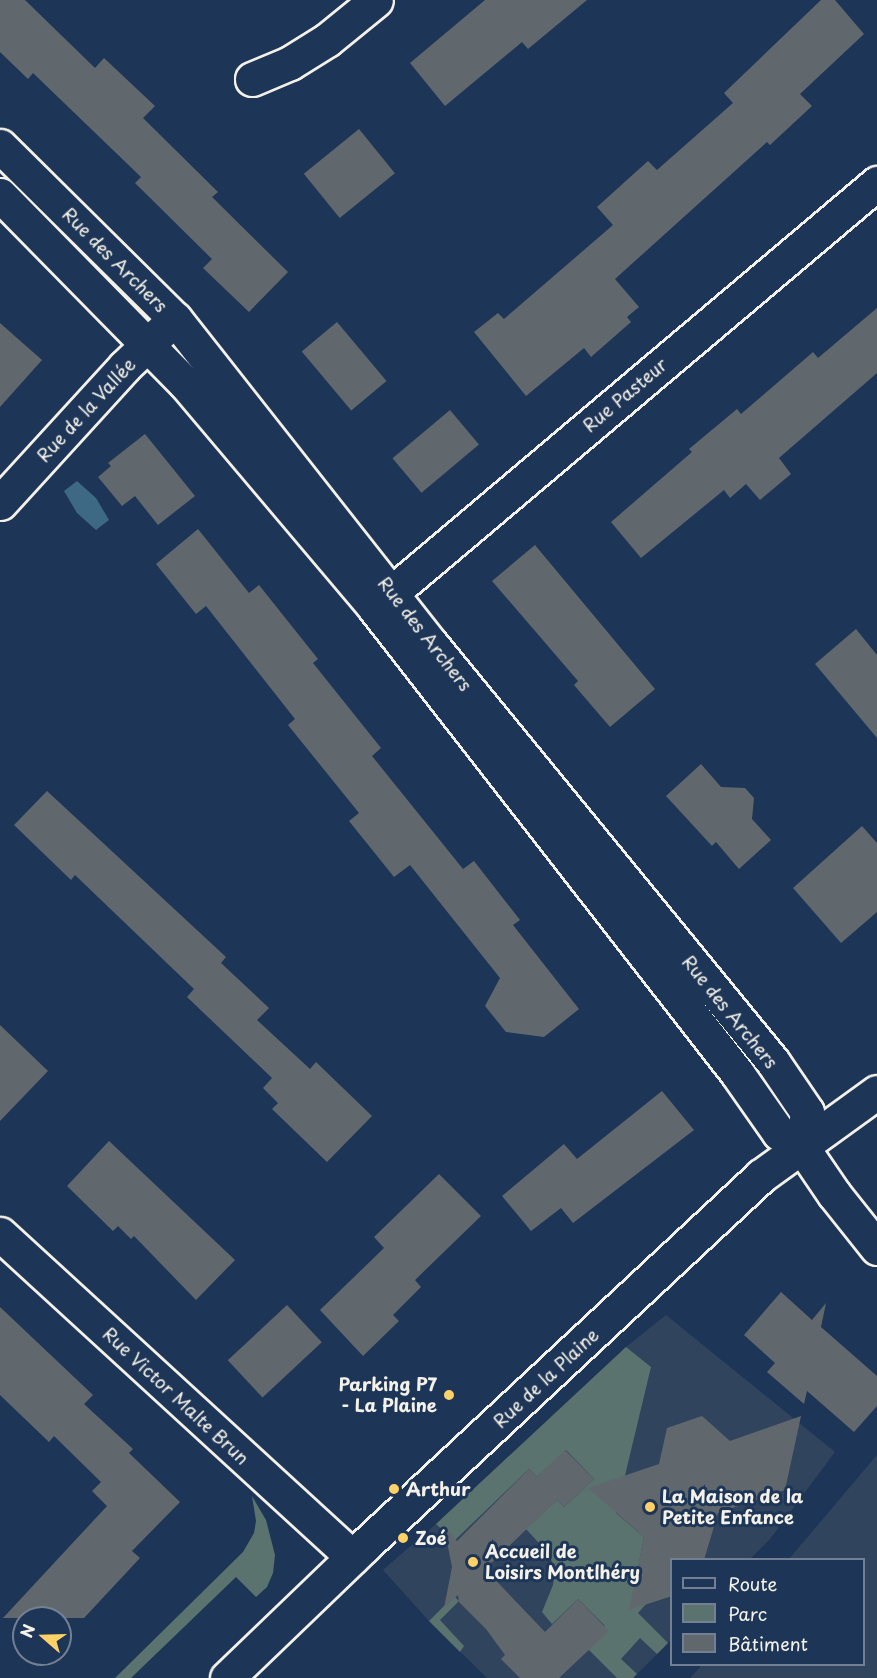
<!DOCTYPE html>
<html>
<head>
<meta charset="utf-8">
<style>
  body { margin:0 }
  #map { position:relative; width:877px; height:1678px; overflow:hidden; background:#1d3557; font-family:"Playpen Sans",sans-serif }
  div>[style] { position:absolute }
  .built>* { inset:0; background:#31445e }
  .green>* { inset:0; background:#5b736f }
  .water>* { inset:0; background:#3e6984 }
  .building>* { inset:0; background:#61686d; transform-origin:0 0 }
  .roads { filter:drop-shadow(2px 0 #f4f1e8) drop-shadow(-2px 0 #f4f1e8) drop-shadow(0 2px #f4f1e8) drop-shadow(0 -2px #f4f1e8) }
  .minor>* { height:33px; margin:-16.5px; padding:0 16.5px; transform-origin:16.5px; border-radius:16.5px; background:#1d3557 }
  .dots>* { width:16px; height:16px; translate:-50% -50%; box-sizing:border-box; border:3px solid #1d3557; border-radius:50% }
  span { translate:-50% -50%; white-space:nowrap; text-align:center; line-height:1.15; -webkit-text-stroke:6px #1d3557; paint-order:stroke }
  .street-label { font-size:18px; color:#f4f1e8 }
  .poi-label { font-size:18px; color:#f4f1e8; font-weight:700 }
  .right { translate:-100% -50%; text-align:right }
  .left { translate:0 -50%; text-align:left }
  .legend { position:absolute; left:670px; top:1558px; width:195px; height:108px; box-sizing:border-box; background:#1d3557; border:2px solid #738091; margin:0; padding:8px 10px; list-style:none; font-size:18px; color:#f4f1e8 }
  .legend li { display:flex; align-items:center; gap:12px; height:30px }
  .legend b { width:30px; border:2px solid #738091 }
  .north { position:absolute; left:12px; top:1606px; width:60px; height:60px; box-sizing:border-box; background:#1d3557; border:2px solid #738091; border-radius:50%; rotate:290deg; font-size:16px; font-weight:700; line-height:24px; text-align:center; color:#f4f1e8 }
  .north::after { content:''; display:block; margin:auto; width:21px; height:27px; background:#ffd166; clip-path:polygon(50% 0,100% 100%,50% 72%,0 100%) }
</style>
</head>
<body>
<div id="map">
  <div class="built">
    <div style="clip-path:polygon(666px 1315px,835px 1452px,770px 1539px,750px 1559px,672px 1560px,671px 1640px,633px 1678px,487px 1678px,429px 1621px,383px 1570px,436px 1524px,626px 1347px)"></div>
    <div style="clip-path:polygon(877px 1455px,877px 1678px,690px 1678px,702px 1665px,864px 1664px,864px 1560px,789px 1559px)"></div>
  </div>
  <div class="green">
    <div style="clip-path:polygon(626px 1347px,651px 1367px,616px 1513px,644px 1537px,637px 1573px,657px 1592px,638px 1613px,668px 1643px,657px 1654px,640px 1638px,621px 1659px,637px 1674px,633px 1678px,617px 1678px,584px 1645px,605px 1626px,578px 1599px,552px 1624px,542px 1612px,553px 1585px,555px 1570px,549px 1554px,526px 1529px,557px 1500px,564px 1507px,594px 1479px,566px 1450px,537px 1477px,529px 1469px,454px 1541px,436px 1524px)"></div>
    <div style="clip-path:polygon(252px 1496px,266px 1520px,275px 1555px,273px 1573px,267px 1587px,256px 1597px,236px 1577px,131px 1678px,115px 1678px,243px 1552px,254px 1533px,256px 1521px)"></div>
    <div style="clip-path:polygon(454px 1596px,459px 1601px,440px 1620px,464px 1646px,460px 1652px,429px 1621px)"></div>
  </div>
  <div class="water">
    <div style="clip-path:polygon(77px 481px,96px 498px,109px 520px,96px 530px,77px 513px,64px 491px)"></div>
  </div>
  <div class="building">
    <div style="clip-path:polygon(0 0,25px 0,95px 68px,104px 58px,155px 106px,143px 118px,218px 192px,212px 197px,288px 272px,249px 312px,203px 268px,212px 259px,135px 183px,141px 177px,33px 73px,28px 79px,0 52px)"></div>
    <div style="clip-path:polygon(485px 0,587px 0,528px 49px,522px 42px,445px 106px,410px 63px)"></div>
    <div style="clip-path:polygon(821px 0,835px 0,864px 34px,800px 94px,812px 106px,770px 145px,767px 142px,615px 279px,639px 307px,627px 317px,631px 322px,591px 357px,584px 348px,526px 396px,474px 332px,498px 313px,504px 319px,613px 225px,597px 207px,648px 161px,657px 170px,733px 103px,724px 93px)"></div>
    <div style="left:359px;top:129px;width:57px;height:71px;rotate:51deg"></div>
    <div style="clip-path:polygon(877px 308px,877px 373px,779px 458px,791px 474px,760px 500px,746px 484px,730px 498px,724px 490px,641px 558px,611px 522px,692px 452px,689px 449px,737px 409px,741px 414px,813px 352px,818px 358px)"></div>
    <div style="left:337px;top:322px;width:77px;height:46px;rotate:50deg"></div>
    <div style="clip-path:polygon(0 323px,42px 360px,0 407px)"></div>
    <div style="left:450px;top:410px;width:45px;height:75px;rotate:50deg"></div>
    <div style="clip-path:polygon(145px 434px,195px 496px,158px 525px,135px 496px,122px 506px,98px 477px,111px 466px,108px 463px)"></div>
    <div style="clip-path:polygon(198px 529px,249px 593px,259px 585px,318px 659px,313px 663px,381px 748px,372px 756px,463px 869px,474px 861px,520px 920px,513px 925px,579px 1009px,544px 1037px,506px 1032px,485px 1006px,500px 978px,410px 865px,394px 877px,349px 821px,359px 813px,288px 725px,295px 719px,206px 606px,196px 614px,156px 564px)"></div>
    <div style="clip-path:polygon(535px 545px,655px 689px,610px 727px,574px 685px,578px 681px,492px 581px)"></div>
    <div style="clip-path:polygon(856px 629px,877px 655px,877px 738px,815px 664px)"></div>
    <div style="clip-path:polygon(701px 764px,721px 787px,745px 788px,754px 798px,752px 819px,771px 840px,739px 869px,716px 842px,712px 846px,666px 796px)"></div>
    <div style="clip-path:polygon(47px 791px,226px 957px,221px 963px,269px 1008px,257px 1020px,310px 1069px,316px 1062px,372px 1116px,327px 1162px,272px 1109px,278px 1103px,263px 1088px,272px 1078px,187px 997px,194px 989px,75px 875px,71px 880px,14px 825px)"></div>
    <div style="clip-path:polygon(862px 826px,877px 843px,877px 912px,841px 943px,793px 888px)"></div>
    <div style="clip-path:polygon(0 1025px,48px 1071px,0 1121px)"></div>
    <div style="clip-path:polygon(662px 1091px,694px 1130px,573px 1223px,561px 1208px,531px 1231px,502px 1196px,564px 1144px,577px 1159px)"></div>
    <div style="clip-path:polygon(109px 1141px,235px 1260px,196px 1300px,134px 1236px,131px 1239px,118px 1226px,113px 1231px,67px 1186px)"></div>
    <div style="clip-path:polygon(439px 1174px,481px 1216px,415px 1280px,421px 1287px,393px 1315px,399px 1321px,363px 1356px,320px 1310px,384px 1248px,374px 1237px)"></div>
    <div style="clip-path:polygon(781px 1292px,812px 1320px,826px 1303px,821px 1327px,877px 1376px,877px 1406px,854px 1432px,807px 1391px,804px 1404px,767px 1372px,775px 1363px,744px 1335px)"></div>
    <div style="left:287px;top:1305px;width:51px;height:81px;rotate:47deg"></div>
    <div style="clip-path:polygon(0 1307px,93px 1395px,84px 1404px,133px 1449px,129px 1453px,180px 1502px,132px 1551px,140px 1558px,84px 1618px,3px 1618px,107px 1506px,92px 1491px,101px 1482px,54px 1436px,49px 1442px,0 1395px)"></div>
    <div style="clip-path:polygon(702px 1416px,730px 1441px,801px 1416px,785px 1490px,718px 1513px,704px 1560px,672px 1560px,672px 1596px,629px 1610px,644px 1537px,588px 1488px,659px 1464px,667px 1428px)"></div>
    <div style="clip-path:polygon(565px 1450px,594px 1479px,564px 1507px,557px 1500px,485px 1569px,545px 1632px,578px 1599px,609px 1631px,559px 1678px,520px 1678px,501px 1659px,505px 1655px,486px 1629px,459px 1602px,458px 1595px,444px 1608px,452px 1567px,444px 1527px,457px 1541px,529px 1469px,537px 1477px)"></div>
  </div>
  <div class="roads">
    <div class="minor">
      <div style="left:252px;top:79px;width:41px;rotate:-22.8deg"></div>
      <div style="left:290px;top:63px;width:44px;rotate:-31.9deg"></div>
      <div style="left:327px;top:40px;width:63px;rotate:-39.2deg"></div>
      <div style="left:0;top:146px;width:246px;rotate:44.7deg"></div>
      <div style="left:175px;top:319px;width:414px;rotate:51.8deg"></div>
      <div style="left:431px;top:644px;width:540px;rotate:50.71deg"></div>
      <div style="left:773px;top:1062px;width:60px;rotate:55.8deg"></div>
      <div style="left:807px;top:1112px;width:35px;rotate:98deg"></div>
      <div style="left:0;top:195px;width:264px;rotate:45.5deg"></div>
      <div style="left:185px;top:383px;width:293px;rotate:49.8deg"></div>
      <div style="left:374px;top:607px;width:591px;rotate:52.08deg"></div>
      <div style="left:737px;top:1073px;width:73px;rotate:55deg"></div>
      <div style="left:779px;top:1133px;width:27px;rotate:31deg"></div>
      <div style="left:802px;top:1147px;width:57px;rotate:55.8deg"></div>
      <div style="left:834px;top:1194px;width:69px;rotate:51.5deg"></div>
      <div style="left:0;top:503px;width:185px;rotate:-47.6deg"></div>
      <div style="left:125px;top:366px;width:55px;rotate:-43.5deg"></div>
      <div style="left:376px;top:606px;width:656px;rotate:-40.17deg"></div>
      <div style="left:0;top:1234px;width:478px;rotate:42.5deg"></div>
      <div style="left:227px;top:1678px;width:190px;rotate:-43.9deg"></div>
      <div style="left:364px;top:1546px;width:543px;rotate:-42.98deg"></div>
      <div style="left:761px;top:1176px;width:143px;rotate:-35.9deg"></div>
    </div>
  </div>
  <div class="dots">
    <div style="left:449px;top:1395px;background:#ffd166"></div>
    <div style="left:394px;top:1489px;background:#ffd166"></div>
    <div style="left:650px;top:1507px;background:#ffd166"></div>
    <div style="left:403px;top:1538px;background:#ffd166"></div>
    <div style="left:473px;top:1562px;background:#ffd166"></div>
  </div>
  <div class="street-label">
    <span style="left:115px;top:260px;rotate:45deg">Rue des Archers</span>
    <span style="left:625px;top:395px;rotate:-40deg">Rue Pasteur</span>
    <span style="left:86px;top:410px;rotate:-47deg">Rue de la Vallée</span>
    <span style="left:425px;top:634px;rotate:52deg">Rue des Archers</span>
    <span style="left:730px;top:1012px;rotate:51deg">Rue des Archers</span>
    <span style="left:546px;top:1378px;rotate:-43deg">Rue de la Plaine</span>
    <span style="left:176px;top:1396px;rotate:43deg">Rue Victor Malte Brun</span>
  </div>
  <div class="poi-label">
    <span class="right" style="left:437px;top:1395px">Parking P7<br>- La Plaine</span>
    <span class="left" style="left:406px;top:1489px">Arthur</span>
    <span class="left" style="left:662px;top:1507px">La Maison de la<br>Petite Enfance</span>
    <span class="left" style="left:415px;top:1538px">Zoé</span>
    <span class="left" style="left:485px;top:1562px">Accueil de<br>Loisirs Montlhéry</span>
  </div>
  <ul class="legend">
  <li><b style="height:8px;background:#1d3557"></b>Route</li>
  <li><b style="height:16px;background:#5b736f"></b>Parc</li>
  <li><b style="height:16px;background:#61686d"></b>Bâtiment</li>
  </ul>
  <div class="north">N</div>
</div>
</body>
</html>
